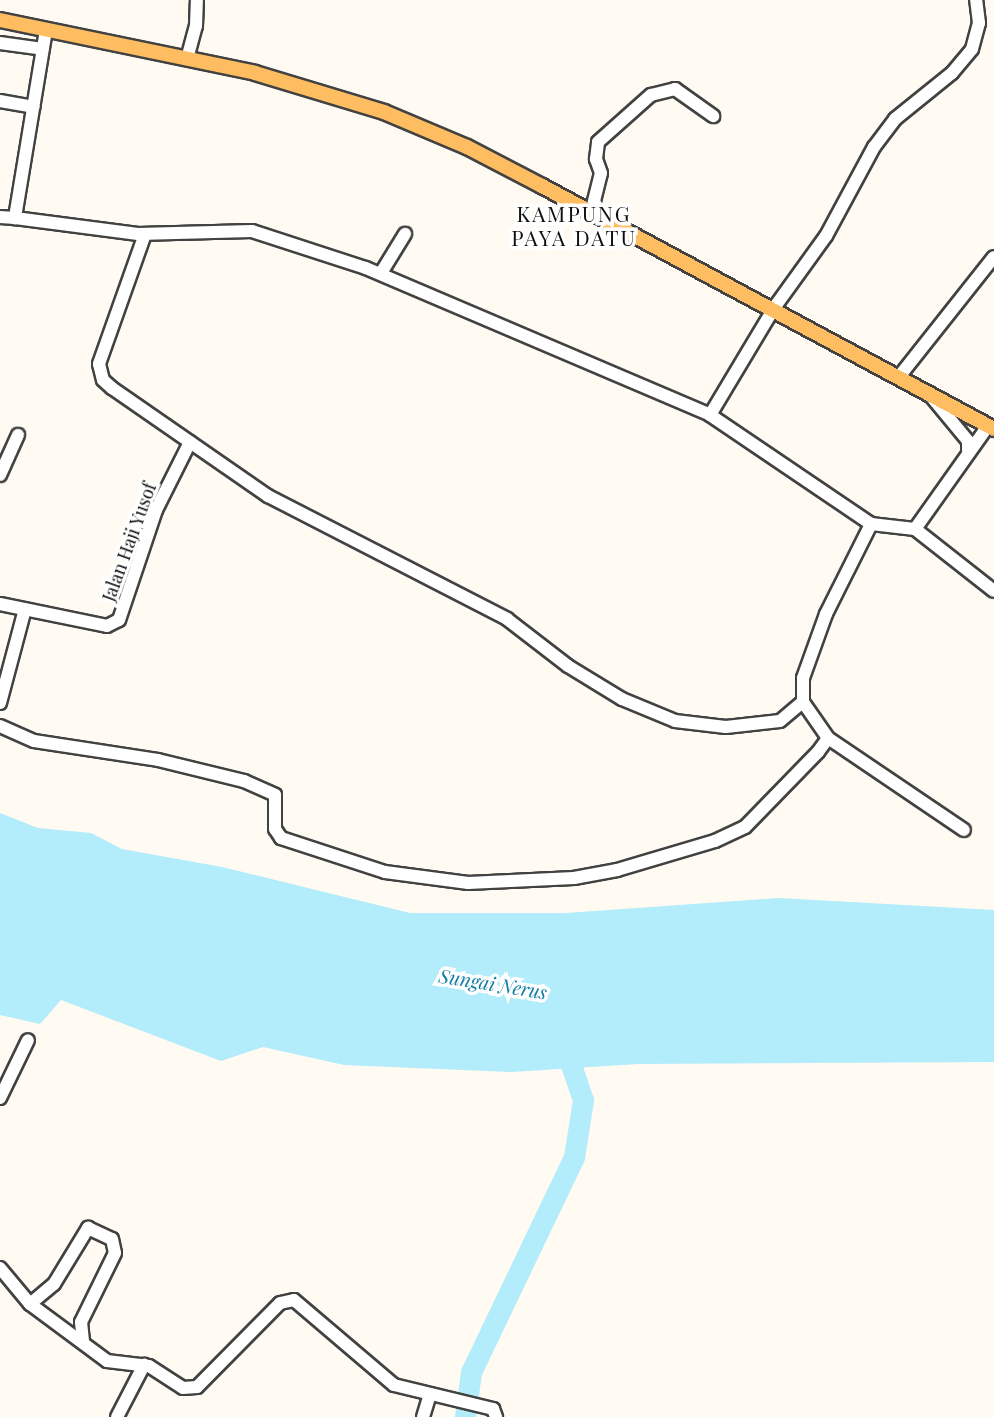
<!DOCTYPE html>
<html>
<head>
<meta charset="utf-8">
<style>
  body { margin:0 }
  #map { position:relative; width:994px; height:1417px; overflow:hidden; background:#fffaf2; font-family:"Playfair Display",serif }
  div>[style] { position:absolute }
  .water>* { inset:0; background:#b3ecfa }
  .river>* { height:21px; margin:-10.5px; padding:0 10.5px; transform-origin:10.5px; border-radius:10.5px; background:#b3ecfa }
  .roads { filter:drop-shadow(2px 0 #424242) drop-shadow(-2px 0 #424242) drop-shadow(0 2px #424242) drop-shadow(0 -2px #424242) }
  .minor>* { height:12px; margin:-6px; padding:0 6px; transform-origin:6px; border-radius:6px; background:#fff }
  .major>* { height:14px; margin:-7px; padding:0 7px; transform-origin:7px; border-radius:7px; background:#ffbd62 }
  span { translate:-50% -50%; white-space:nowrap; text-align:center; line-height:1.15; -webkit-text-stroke:7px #fff; paint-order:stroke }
  .street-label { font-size:18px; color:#0f0f0f }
  .water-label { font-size:19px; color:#0f7da3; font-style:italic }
  .quarter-label { font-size:21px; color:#0f0f0f; letter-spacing:2px }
</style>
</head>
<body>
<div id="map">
  <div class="water">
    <div style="clip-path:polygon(0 813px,38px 828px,91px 833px,122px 849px,222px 867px,410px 913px,566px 913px,779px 898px,994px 910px,994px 1062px,638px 1064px,512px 1072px,344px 1065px,263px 1047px,221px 1061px,61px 1000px,40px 1024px,0 1015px)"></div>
  </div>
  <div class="river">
    <div style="left:465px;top:1417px;width:45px;rotate:-82.4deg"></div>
    <div style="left:471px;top:1372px;width:238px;rotate:-64.4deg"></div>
    <div style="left:574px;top:1157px;width:58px;rotate:-81deg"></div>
    <div style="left:583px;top:1100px;width:62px;rotate:-108.7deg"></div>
  </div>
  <div class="roads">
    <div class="minor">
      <div style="left:46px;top:30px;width:191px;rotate:99.4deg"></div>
      <div style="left:15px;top:218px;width:124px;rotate:7.4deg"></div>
      <div style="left:138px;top:234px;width:114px;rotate:-1.5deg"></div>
      <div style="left:252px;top:231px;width:120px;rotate:18deg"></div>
      <div style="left:366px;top:268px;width:374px;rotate:23.1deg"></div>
      <div style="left:710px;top:415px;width:194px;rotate:34.1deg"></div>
      <div style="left:871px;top:524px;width:44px;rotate:6.5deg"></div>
      <div style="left:915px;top:529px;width:100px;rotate:38.1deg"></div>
      <div style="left:0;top:43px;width:43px;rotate:7.9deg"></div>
      <div style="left:187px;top:59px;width:34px;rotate:-75deg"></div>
      <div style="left:196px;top:26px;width:26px;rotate:-88deg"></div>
      <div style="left:0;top:101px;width:34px;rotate:10deg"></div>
      <div style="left:591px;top:213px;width:41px;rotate:-76deg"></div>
      <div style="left:601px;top:173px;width:15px;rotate:-110deg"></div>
      <div style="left:596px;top:159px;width:17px;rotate:-83deg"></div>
      <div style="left:598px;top:142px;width:71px;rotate:-41.6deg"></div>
      <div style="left:651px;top:95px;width:25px;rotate:-14deg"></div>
      <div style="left:675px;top:89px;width:47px;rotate:35.4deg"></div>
      <div style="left:0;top:217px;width:15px;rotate:4deg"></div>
      <div style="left:145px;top:234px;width:138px;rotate:109.5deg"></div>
      <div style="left:99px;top:364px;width:16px;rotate:76deg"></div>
      <div style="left:103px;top:380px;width:12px;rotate:42deg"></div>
      <div style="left:112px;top:388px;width:190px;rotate:34.7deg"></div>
      <div style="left:268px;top:496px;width:269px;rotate:27.2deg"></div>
      <div style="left:507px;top:619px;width:77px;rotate:37.6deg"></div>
      <div style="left:568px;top:666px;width:63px;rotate:31.4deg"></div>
      <div style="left:622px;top:699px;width:57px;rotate:22.5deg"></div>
      <div style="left:675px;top:721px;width:51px;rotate:6.7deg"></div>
      <div style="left:726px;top:727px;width:54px;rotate:-6.3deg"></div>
      <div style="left:780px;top:721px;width:30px;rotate:-40deg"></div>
      <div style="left:381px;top:273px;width:46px;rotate:-58.4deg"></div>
      <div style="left:898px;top:378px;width:154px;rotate:-51.6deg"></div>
      <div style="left:930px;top:395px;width:60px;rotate:50.4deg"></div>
      <div style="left:968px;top:441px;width:9px;rotate:90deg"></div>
      <div style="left:710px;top:415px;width:125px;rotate:-59.1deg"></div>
      <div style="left:774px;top:308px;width:89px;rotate:-54.2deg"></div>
      <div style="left:826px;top:236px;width:101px;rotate:-61.7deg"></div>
      <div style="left:874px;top:147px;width:35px;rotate:-53deg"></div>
      <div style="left:895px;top:119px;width:73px;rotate:-38.9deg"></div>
      <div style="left:952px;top:73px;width:31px;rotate:-50deg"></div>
      <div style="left:972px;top:49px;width:27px;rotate:-75deg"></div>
      <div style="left:979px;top:23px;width:23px;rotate:-97deg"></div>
      <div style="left:0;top:475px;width:44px;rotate:-65.8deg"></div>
      <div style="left:915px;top:529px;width:126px;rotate:-54.7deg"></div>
      <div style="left:0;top:604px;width:109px;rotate:11.6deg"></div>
      <div style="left:107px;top:626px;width:13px;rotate:-27deg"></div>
      <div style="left:119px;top:620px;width:116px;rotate:-71.4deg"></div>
      <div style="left:156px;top:510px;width:76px;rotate:-63.4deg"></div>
      <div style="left:0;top:703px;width:97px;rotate:-75.1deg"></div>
      <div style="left:0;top:726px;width:37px;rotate:24deg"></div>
      <div style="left:34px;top:741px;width:125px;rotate:8.7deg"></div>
      <div style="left:158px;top:760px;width:89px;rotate:13.7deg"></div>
      <div style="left:244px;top:781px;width:34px;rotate:24deg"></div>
      <div style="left:275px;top:795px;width:34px;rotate:90deg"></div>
      <div style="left:275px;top:829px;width:11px;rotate:56deg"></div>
      <div style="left:281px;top:838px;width:109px;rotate:18.1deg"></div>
      <div style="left:385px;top:872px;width:84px;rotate:7.5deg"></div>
      <div style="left:468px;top:883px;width:106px;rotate:-2.7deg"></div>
      <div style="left:574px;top:878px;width:44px;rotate:-10.5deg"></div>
      <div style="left:617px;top:870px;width:102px;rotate:-16.5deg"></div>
      <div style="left:715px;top:841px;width:33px;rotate:-25deg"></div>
      <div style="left:745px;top:827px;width:105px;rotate:-45.8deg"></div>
      <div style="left:818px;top:752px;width:17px;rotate:-54deg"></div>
      <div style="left:828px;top:738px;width:44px;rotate:-124.8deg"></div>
      <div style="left:803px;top:702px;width:24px;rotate:-90deg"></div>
      <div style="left:803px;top:678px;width:68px;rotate:-70.2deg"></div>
      <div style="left:826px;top:614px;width:101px;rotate:-63.4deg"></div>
      <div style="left:828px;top:738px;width:164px;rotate:34.1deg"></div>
      <div style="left:0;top:1098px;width:64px;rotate:-64.2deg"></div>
      <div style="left:0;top:1268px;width:47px;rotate:50.2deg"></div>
      <div style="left:30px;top:1304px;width:96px;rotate:36.5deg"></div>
      <div style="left:107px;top:1361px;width:42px;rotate:6.8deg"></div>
      <div style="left:149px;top:1366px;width:40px;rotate:32.9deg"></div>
      <div style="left:183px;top:1388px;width:14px;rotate:-4deg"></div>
      <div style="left:197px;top:1387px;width:118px;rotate:-45.3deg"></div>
      <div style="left:280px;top:1303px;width:14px;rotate:-12deg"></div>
      <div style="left:294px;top:1300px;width:131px;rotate:40.4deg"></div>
      <div style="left:394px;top:1385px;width:102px;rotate:13.6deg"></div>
      <div style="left:493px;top:1409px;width:9px;rotate:69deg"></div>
      <div style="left:30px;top:1304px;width:31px;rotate:-40deg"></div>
      <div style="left:54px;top:1284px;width:66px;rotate:-58.7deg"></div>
      <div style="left:88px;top:1228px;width:26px;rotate:25deg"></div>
      <div style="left:112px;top:1239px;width:14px;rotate:78deg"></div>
      <div style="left:115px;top:1253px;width:77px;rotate:116.2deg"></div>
      <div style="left:81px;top:1322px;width:20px;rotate:84deg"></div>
      <div style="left:117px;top:1417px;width:59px;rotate:-62.6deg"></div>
      <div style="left:423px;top:1417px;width:24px;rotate:-73deg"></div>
    </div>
    <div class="major">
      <div style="left:0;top:20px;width:260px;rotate:11.7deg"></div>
      <div style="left:255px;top:73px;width:135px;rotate:16.8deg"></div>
      <div style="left:384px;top:112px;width:90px;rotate:22.9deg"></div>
      <div style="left:467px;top:147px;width:85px;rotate:27.5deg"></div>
      <div style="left:542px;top:186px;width:513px;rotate:28.26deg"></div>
    </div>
  </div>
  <div class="street-label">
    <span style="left:129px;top:542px;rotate:-70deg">Jalan Haji Yusof</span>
  </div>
  <div class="water-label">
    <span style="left:493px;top:984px;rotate:9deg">Sungai Nerus</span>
  </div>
  <div class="quarter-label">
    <span style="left:574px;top:225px">KAMPUNG<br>PAYA DATU</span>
  </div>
</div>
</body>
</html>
